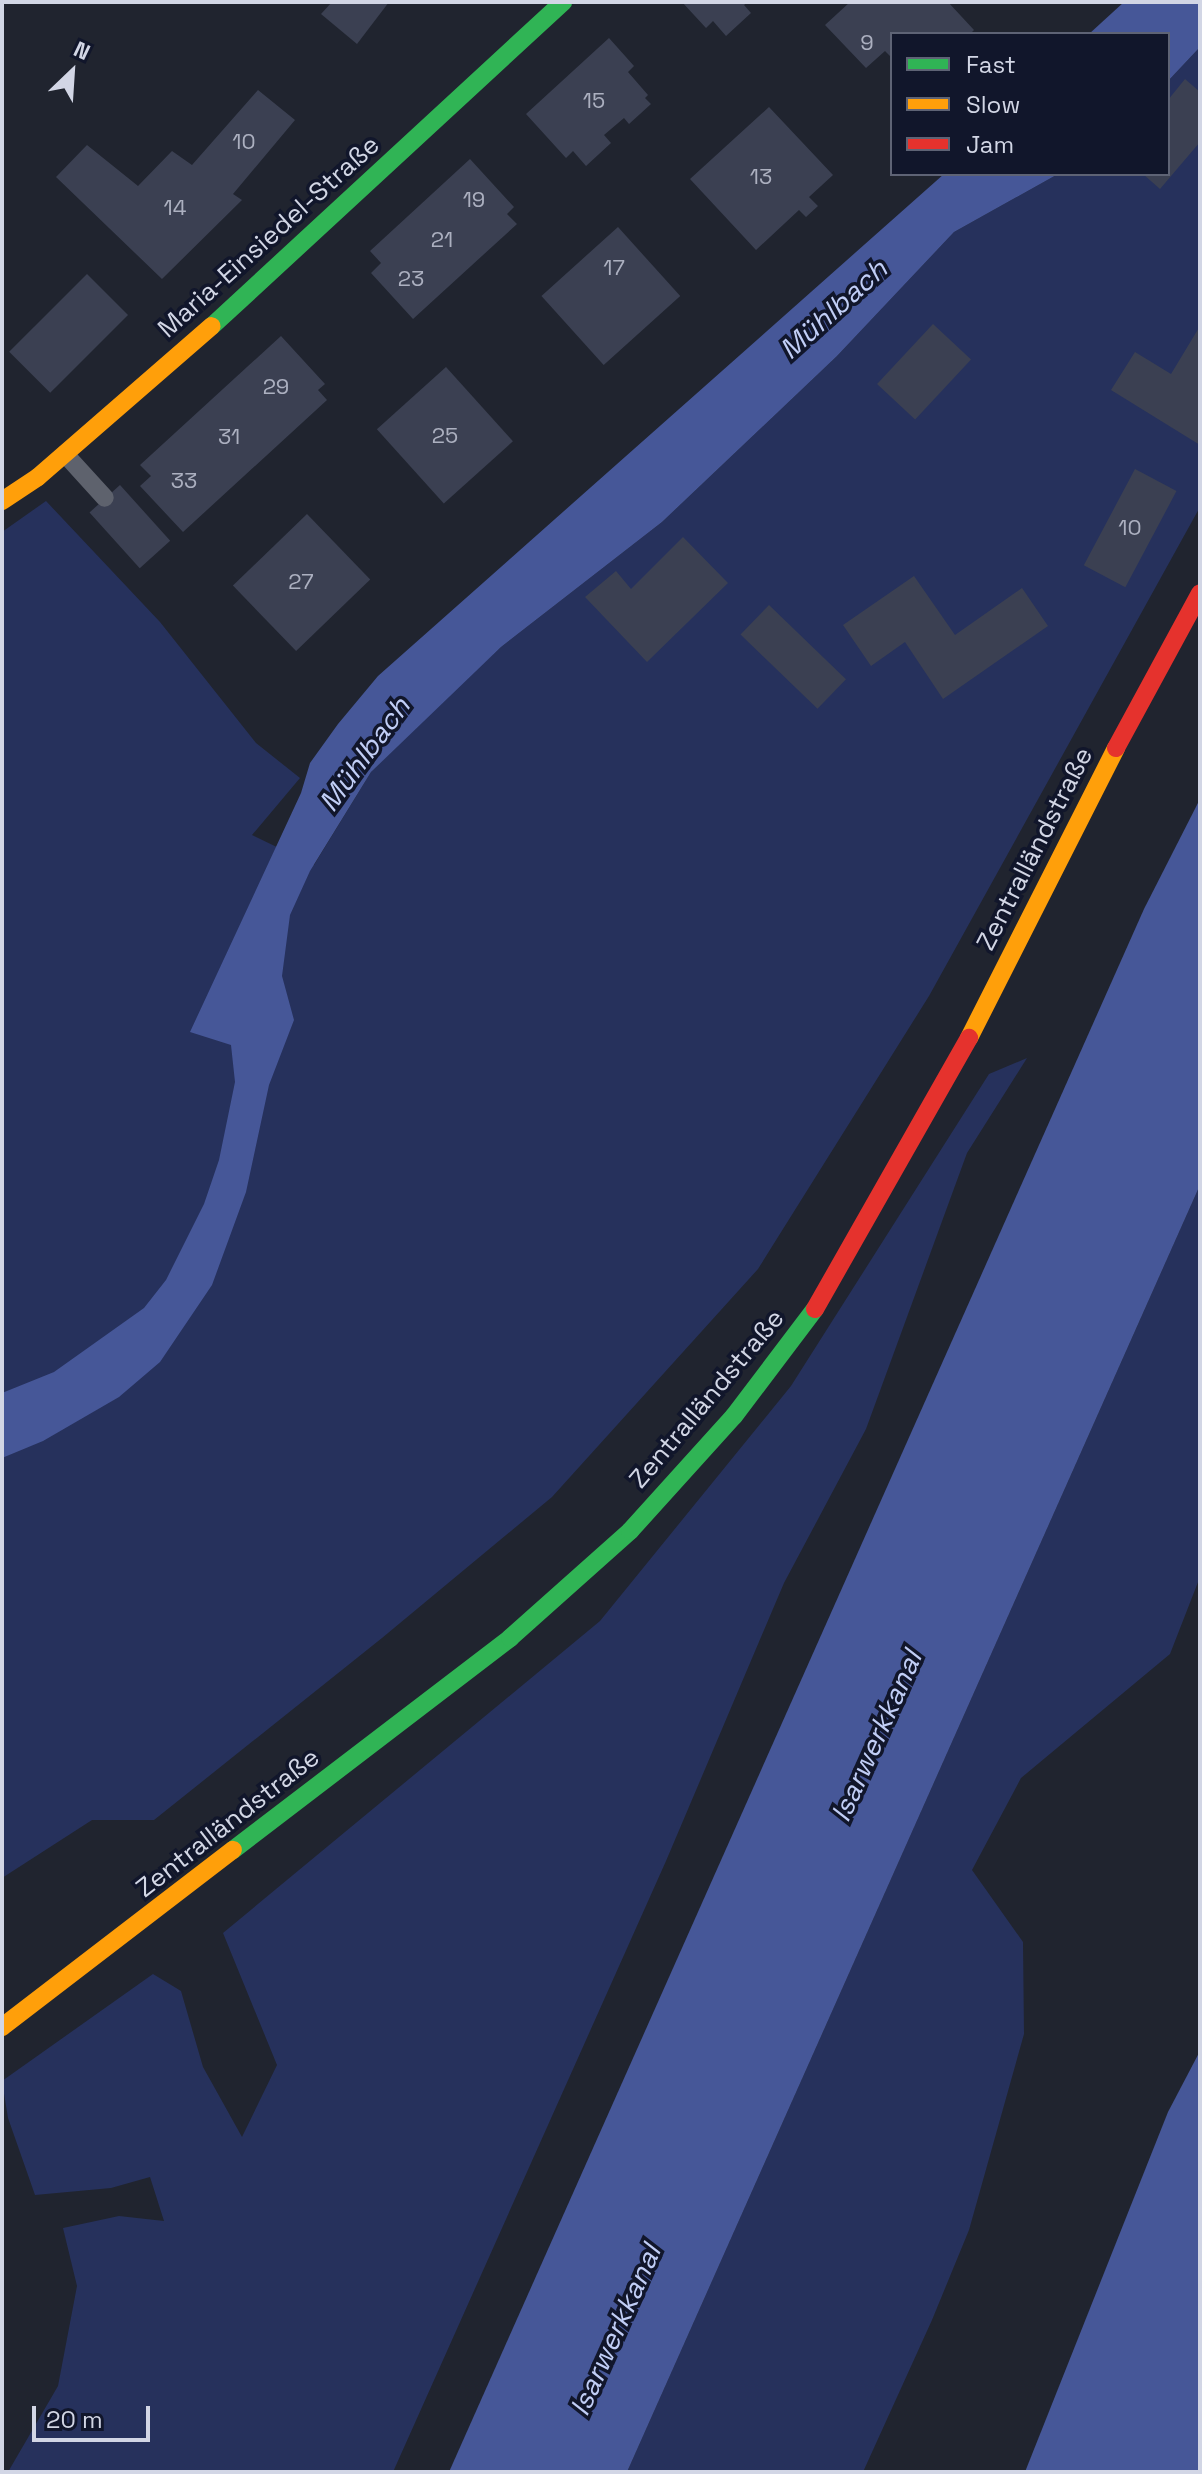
<!DOCTYPE html>
<html>
<head>
<meta charset="utf-8">
<style>
  body { margin:0 }
  #map { position:relative; width:1202px; height:2474px; overflow:hidden; background:#20242f; font-family:"Space Grotesk",sans-serif }
  div>[style] { position:absolute }
  .green>* { inset:0; background:#26315c }
  .water>* { inset:0; background:#465798 }
  .building>* { inset:0; background:#3b4052; transform-origin:0 0 }
  .lane>* { height:18px; margin:-9px; padding:0 9px; transform-origin:9px; border-radius:9px; background:#5e626d }
  .fast>* { height:18px; margin:-9px; padding:0 9px; transform-origin:9px; border-radius:9px; background:#30b455 }
  .slow>* { height:18px; margin:-9px; padding:0 9px; transform-origin:9px; border-radius:9px; background:#ff9f0a }
  .jam>* { height:18px; margin:-9px; padding:0 9px; transform-origin:9px; border-radius:9px; background:#e5322d }
  span { translate:-50% -50%; white-space:nowrap; text-align:center; line-height:1.15; -webkit-text-stroke:7px #11162b; paint-order:stroke }
  .number-label { font-size:22px; color:#acb0c0 }
  .number-label span { -webkit-text-stroke-width:0 }
  .street-label { font-size:26px; color:#d2d6e5 }
  .water-label { font-size:28px; color:#c1cef6; font-style:italic }
  .frame { position:absolute; inset:0; border:4px solid #d2d6e5; pointer-events:none }
  .legend { position:absolute; left:890px; top:32px; width:280px; height:144px; box-sizing:border-box; background:#11162b; border:2px solid #5e6375; margin:0; padding:10px 14px; list-style:none; font-size:24px; color:#d2d6e5 }
  .legend li { display:flex; align-items:center; gap:16px; height:40px }
  .legend b { width:40px; border:2px solid #5e6375 }
  .north { position:absolute; left:32px; top:32px; width:80px; height:80px; -webkit-text-stroke:6px #11162b; paint-order:stroke; rotate:25deg; font-size:22px; font-weight:700; line-height:32px; text-align:center; color:#d2d6e5 }
  .north::after { content:''; display:block; margin:auto; width:28px; height:36px; background:#d2d6e5; clip-path:polygon(50% 0,100% 100%,50% 72%,0 100%) }
  .scale { position:absolute; left:32px; top:2406px; width:118px; height:36px; box-sizing:border-box; border:4px solid #d2d6e5; border-top:0; padding-left:10px; font-size:24px; line-height:28px; white-space:nowrap; color:#d2d6e5; -webkit-text-stroke:6px #11162b; paint-order:stroke }
</style>
</head>
<body>
<div id="map">
  <div class="green">
    <div style="clip-path:polygon(1200px 47px,1200px 507px,929px 996px,758px 1269px,552px 1497px,382px 1638px,154px 1820px,92px 1820px,2px 1878px,2px 532px,46px 501px,160px 622px,256px 743px,300px 778px,252px 835px,314px 865px,371px 772px,405px 736px,501px 647px,662px 522px,837px 356px,954px 232px,1058px 174px,1168px 174px,1168px 81px)"></div>
    <div style="clip-path:polygon(1027px 1058px,967px 1153px,866px 1429px,784px 1583px,666px 1861px,393px 2472px,8px 2472px,58px 2386px,77px 2286px,63px 2228px,119px 2216px,164px 2221px,150px 2177px,111px 2188px,35px 2195px,8px 2118px,2px 2081px,153px 1974px,181px 1991px,203px 2067px,242px 2137px,277px 2065px,223px 1933px,600px 1621px,791px 1386px,989px 1074px)"></div>
    <div style="clip-path:polygon(1200px 1185px,1200px 1577px,1170px 1654px,1021px 1778px,972px 1870px,1023px 1942px,1024px 2034px,969px 2230px,932px 2320px,863px 2472px,627px 2472px)"></div>
  </div>
  <div class="water">
    <div style="clip-path:polygon(1124px 2px,1200px 2px,1200px 47px,1168px 81px,1168px 34px,1089px 34px)"></div>
    <div style="clip-path:polygon(944px 174px,1058px 174px,954px 232px,837px 356px,662px 522px,501px 647px,371px 772px,310px 871px,290px 915px,282px 976px,294px 1020px,269px 1085px,246px 1192px,212px 1285px,160px 1362px,119px 1397px,43px 1441px,2px 1458px,2px 1393px,54px 1372px,144px 1308px,166px 1280px,204px 1204px,219px 1160px,235px 1082px,231px 1045px,190px 1032px,301px 793px,310px 763px,338px 724px,378px 676px)"></div>
    <div style="clip-path:polygon(1200px 799px,1200px 1185px,627px 2472px,449px 2472px,1144px 909px)"></div>
    <div style="clip-path:polygon(1200px 2051px,1200px 2472px,1025px 2472px,1168px 2112px)"></div>
  </div>
  <div class="building">
    <div style="clip-path:polygon(332px 2px,389px 2px,357px 44px,321px 14px)"></div>
    <div style="clip-path:polygon(682px 2px,748px 2px,744px 5px,751px 13px,726px 36px,713px 21px,706px 28px)"></div>
    <div style="clip-path:polygon(850px 2px,948px 2px,974px 30px,970px 34px,892px 34px,892px 58px,885px 51px,866px 68px,825px 25px)"></div>
    <div style="clip-path:polygon(609px 38px,634px 66px,628px 72px,648px 95px,645px 98px,651px 104px,629px 124px,624px 118px,604px 135px,611px 143px,586px 166px,573px 151px,566px 158px,526px 114px)"></div>
    <div style="clip-path:polygon(1185px 79px,1200px 92px,1200px 142px,1160px 189px,1143px 174px,1168px 174px,1168px 100px)"></div>
    <div style="clip-path:polygon(258px 90px,295px 120px,233px 194px,242px 200px,162px 279px,56px 177px,87px 145px,138px 186px,172px 151px,192px 165px)"></div>
    <div style="clip-path:polygon(769px 107px,833px 175px,809px 197px,818px 206px,806px 217px,799px 210px,756px 250px,690px 179px)"></div>
    <div style="clip-path:polygon(470px 159px,514px 207px,507px 214px,517px 224px,413px 319px,371px 273px,381px 263px,370px 251px)"></div>
    <div style="left:618px;top:227px;width:93px;height:103px;rotate:48deg"></div>
    <div style="left:87px;top:274px;width:58px;height:110px;rotate:45deg"></div>
    <div style="left:933px;top:324px;width:52px;height:82px;rotate:43deg"></div>
    <div style="clip-path:polygon(1200px 326px,1200px 445px,1111px 390px,1135px 352px,1171px 374px)"></div>
    <div style="clip-path:polygon(281px 336px,325px 384px,318px 390px,327px 400px,183px 532px,140px 486px,151px 476px,140px 465px)"></div>
    <div style="left:446px;top:367px;width:100px;height:93px;rotate:48deg"></div>
    <div style="left:1135px;top:469px;width:47px;height:109px;rotate:28deg"></div>
    <div style="left:120px;top:485px;width:75px;height:41px;rotate:48deg"></div>
    <div style="left:307px;top:514px;width:91px;height:103px;rotate:46deg"></div>
    <div style="clip-path:polygon(683px 537px,728px 583px,647px 662px,585px 597px,616px 571px,631px 589px)"></div>
    <div style="clip-path:polygon(914px 576px,955px 635px,1022px 588px,1048px 626px,943px 699px,905px 642px,871px 666px,843px 625px)"></div>
    <div style="left:769px;top:605px;width:107px;height:41px;rotate:44deg"></div>
  </div>
  <div class="lane">
    <div style="left:65px;top:454px;width:59px;rotate:47.7deg"></div>
  </div>
  <div class="fast">
    <div style="left:212px;top:326px;width:478px;rotate:-42.7deg"></div>
    <div style="left:233px;top:1850px;width:349px;rotate:-37.4deg"></div>
    <div style="left:510px;top:1638px;width:161px;rotate:-41.7deg"></div>
    <div style="left:630px;top:1531px;width:155px;rotate:-47.9deg"></div>
    <div style="left:734px;top:1416px;width:134px;rotate:-52.9deg"></div>
  </div>
  <div class="slow">
    <div style="left:2px;top:501px;width:43px;rotate:-33.7deg"></div>
    <div style="left:38px;top:477px;width:230px;rotate:-41deg"></div>
    <div style="left:969px;top:1038px;width:325px;rotate:-63.1deg"></div>
    <div style="left:2px;top:2027px;width:291px;rotate:-37.5deg"></div>
  </div>
  <div class="jam">
    <div style="left:1116px;top:748px;width:176px;rotate:-61.5deg"></div>
    <div style="left:815px;top:1309px;width:312px;rotate:-60.4deg"></div>
  </div>
  <div class="number-label">
    <span style="left:867px;top:43px">9</span>
    <span style="left:594px;top:101px">15</span>
    <span style="left:244px;top:142px">10</span>
    <span style="left:761px;top:177px">13</span>
    <span style="left:474px;top:200px">19</span>
    <span style="left:175px;top:208px">14</span>
    <span style="left:442px;top:240px">21</span>
    <span style="left:614px;top:268px">17</span>
    <span style="left:411px;top:279px">23</span>
    <span style="left:276px;top:387px">29</span>
    <span style="left:445px;top:436px">25</span>
    <span style="left:229px;top:437px">31</span>
    <span style="left:184px;top:481px">33</span>
    <span style="left:1130px;top:528px">10</span>
    <span style="left:301px;top:582px">27</span>
  </div>
  <div class="street-label">
    <span style="left:269px;top:237px;rotate:-42deg">Maria-Einsiedel-Straße</span>
    <span style="left:1035px;top:849px;rotate:-63deg">Zentralländstraße</span>
    <span style="left:707px;top:1399px;rotate:-50deg">Zentralländstraße</span>
    <span style="left:228px;top:1823px;rotate:-38deg">Zentralländstraße</span>
  </div>
  <div class="water-label">
    <span style="left:833px;top:309px;rotate:-42deg">Mühlbach</span>
    <span style="left:364px;top:754px;rotate:-54deg">Mühlbach</span>
    <span style="left:876px;top:1736px;rotate:-66deg">Isarwerkkanal</span>
    <span style="left:615px;top:2330px;rotate:-66deg">Isarwerkkanal</span>
  </div>
  <div class="frame"></div>
  <ul class="legend">
  <li><b style="height:10px;background:#30b455"></b>Fast</li>
  <li><b style="height:10px;background:#ff9f0a"></b>Slow</li>
  <li><b style="height:10px;background:#e5322d"></b>Jam</li>
  </ul>
  <div class="north">N</div>
  <div class="scale">20 m</div>
</div>
</body>
</html>
